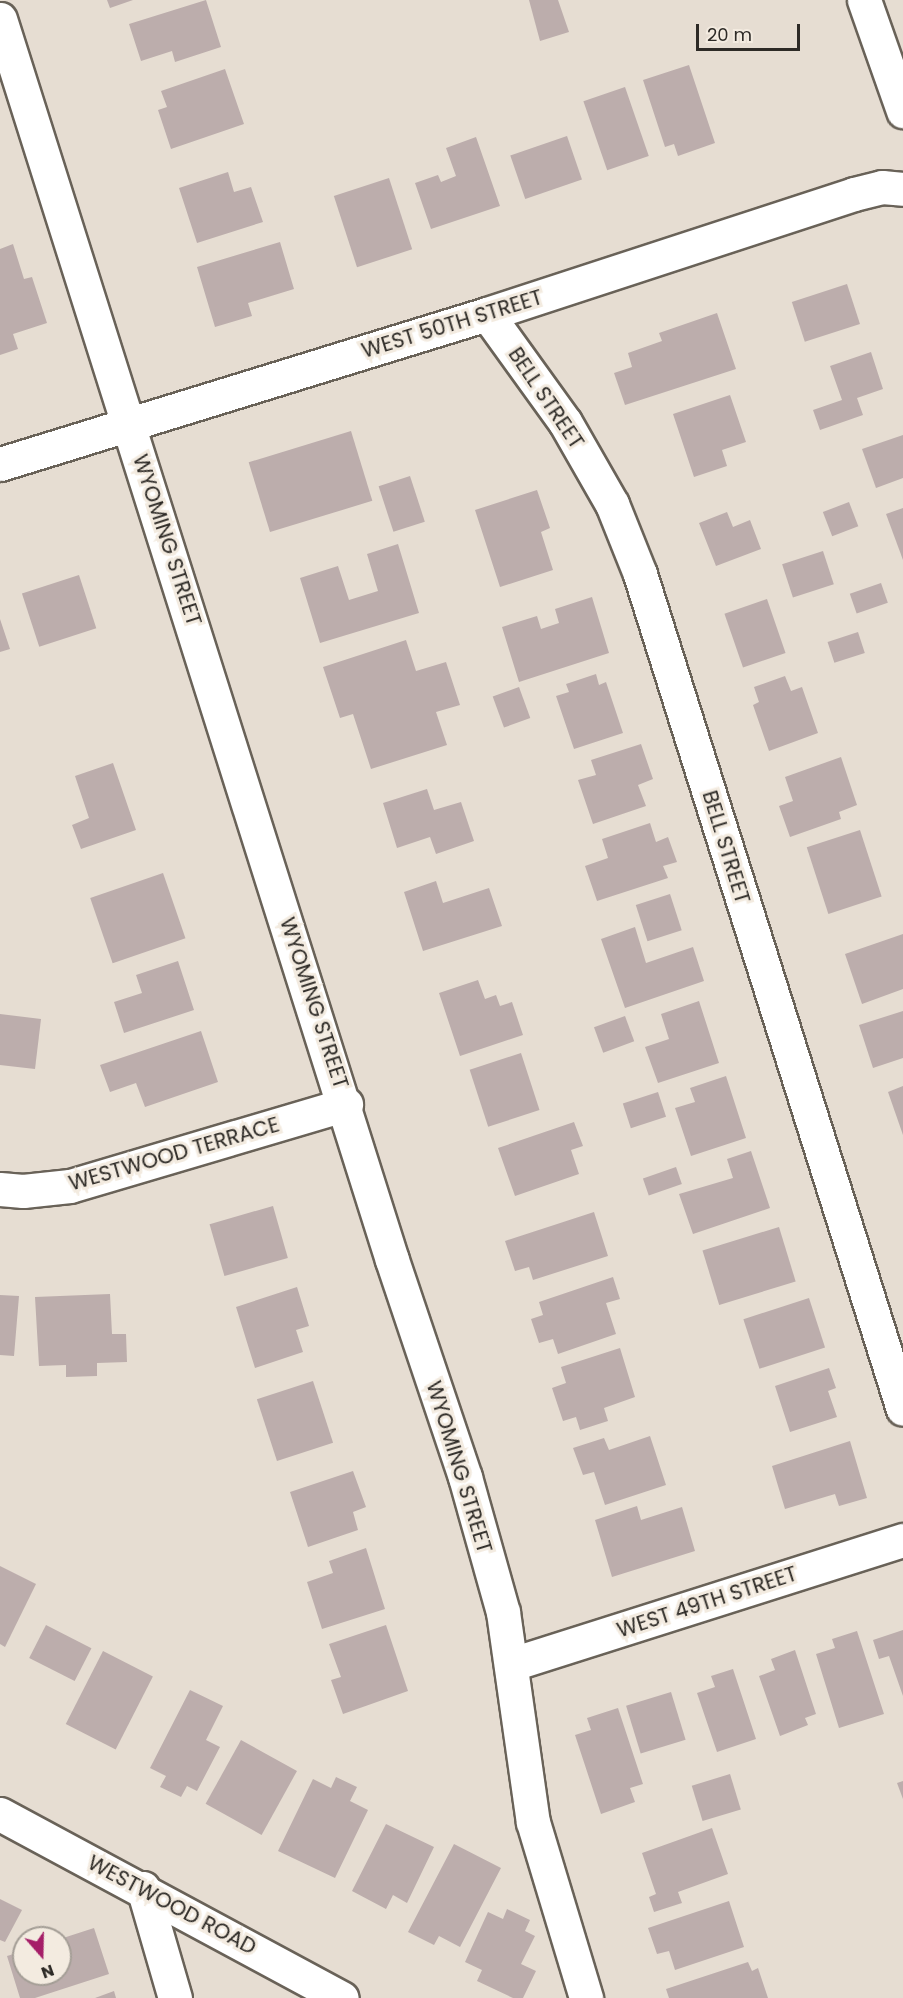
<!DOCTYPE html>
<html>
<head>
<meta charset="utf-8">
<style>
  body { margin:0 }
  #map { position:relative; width:903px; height:1998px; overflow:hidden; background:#e6ddd2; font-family:Poppins,sans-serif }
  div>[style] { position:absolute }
  .building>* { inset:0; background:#bcadac; transform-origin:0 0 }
  .roads { filter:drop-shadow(2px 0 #696258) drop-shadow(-2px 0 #696258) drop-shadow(0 2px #696258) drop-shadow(0 -2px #696258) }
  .minor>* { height:33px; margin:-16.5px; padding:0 16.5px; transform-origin:16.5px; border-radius:16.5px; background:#fff }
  span { translate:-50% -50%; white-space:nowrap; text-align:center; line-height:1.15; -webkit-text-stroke:6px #f3ebe0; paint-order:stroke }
  .street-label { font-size:21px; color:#2d2a26 }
  .north { position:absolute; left:12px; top:1926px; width:60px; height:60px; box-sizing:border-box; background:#f3ebe0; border:2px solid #a49e96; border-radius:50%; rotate:160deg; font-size:16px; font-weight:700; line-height:24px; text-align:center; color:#2d2a26 }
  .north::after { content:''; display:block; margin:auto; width:21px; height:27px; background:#a51e68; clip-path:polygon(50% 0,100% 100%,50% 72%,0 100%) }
  .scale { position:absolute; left:696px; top:24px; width:104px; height:27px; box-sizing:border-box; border:3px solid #2d2a26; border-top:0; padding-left:8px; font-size:18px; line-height:21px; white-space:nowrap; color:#2d2a26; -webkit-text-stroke:4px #f3ebe0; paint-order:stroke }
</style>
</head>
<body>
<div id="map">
  <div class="building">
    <div style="clip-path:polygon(107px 0,133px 0,110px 8px)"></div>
    <div style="clip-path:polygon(206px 0,221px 47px,175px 62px,172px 51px,141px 61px,129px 24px)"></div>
    <div style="clip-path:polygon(529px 0,558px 0,569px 32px,540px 41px)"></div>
    <div style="clip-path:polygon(689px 65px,715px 143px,678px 156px,674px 144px,665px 147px,643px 80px)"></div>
    <div style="clip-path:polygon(225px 69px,244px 124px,171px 149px,158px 110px,167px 107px,161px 91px)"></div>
    <div style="left:625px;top:87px;width:73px;height:44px;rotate:71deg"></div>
    <div style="left:567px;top:136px;width:46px;height:60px;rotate:71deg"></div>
    <div style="clip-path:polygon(476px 137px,500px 206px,431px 229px,415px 183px,438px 175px,441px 182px,456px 176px,446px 148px)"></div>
    <div style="clip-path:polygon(228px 172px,234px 192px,251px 187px,263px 222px,197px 243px,179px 188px)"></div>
    <div style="left:389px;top:178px;width:75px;height:58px;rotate:72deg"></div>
    <div style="clip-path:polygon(280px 242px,294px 289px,248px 303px,252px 316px,215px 327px,197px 267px)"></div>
    <div style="clip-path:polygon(13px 244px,24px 279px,32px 277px,47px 323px,13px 334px,18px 349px,0 355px,0 249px)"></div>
    <div style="left:847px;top:284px;width:42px;height:58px;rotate:72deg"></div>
    <div style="clip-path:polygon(717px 313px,736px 369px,625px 405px,614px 373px,632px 367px,628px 353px,662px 341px,659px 333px)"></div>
    <div style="clip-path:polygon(871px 352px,883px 389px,857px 398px,863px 415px,820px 430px,813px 410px,842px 400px,830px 366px)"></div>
    <div style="clip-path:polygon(730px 395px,746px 442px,722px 450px,727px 466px,694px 477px,673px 414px)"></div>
    <div style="left:351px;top:431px;width:73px;height:107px;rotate:73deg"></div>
    <div style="clip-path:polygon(903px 435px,903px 478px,876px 488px,862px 449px)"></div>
    <div style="left:410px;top:476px;width:48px;height:33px;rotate:72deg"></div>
    <div style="clip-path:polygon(537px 490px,550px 528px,541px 532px,553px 570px,500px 587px,475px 510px)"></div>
    <div style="left:849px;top:502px;width:26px;height:28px;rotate:69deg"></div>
    <div style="clip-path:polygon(903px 508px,903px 560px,886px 514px)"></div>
    <div style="clip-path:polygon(727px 512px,733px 527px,750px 520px,761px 549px,716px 566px,699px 523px)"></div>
    <div style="clip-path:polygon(398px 544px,419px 613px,320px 643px,300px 578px,338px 566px,349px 600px,378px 591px,367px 554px)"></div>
    <div style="left:823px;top:551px;width:35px;height:43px;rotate:72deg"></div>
    <div style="left:79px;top:575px;width:56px;height:60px;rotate:72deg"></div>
    <div style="left:881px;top:583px;width:21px;height:33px;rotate:71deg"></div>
    <div style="clip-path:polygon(592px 597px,609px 653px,519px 682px,502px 627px,537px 616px,541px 629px,559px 623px,555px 609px)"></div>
    <div style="left:767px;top:599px;width:57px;height:45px;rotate:71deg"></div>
    <div style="clip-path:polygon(0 619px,10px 649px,0 652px)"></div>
    <div style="left:858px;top:632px;width:22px;height:32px;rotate:72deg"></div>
    <div style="clip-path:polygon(406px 640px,416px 671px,446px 662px,460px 705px,436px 712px,447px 745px,371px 769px,353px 714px,340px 718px,323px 667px)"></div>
    <div style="clip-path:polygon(596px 674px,599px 685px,606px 682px,623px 733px,574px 749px,556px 696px,569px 692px,566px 684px)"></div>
    <div style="clip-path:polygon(785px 676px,791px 691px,802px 687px,818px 733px,769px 751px,753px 705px,759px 702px,754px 687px)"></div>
    <div style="left:519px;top:687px;width:33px;height:28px;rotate:70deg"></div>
    <div style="clip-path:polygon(641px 744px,653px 779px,638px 785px,646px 806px,593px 824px,578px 780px,596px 775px,591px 760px)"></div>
    <div style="clip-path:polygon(841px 757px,857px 805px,839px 812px,841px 819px,790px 837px,779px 806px,793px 801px,785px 777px)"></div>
    <div style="clip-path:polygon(113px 763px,136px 830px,81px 849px,72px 825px,89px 818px,75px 776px)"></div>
    <div style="clip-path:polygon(427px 789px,434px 810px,461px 802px,474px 841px,436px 854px,430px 837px,397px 848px,383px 803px)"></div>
    <div style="clip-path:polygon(650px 823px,656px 842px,668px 837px,677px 862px,663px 866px,668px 878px,597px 901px,585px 866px,608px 858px,602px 839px)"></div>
    <div style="left:860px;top:830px;width:70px;height:56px;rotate:72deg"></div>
    <div style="left:163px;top:873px;width:69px;height:77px;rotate:71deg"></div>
    <div style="clip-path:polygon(436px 881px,443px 903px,489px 888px,502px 926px,423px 951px,404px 892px)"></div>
    <div style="left:670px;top:894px;width:38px;height:36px;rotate:72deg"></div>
    <div style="clip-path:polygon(635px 927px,646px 963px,693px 947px,704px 981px,625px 1008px,601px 939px)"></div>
    <div style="clip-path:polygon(903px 934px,903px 989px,862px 1004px,845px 954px)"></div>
    <div style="clip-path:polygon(178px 961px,194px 1010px,124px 1033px,114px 1002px,142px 993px,136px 975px)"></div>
    <div style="clip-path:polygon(478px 980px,485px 999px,496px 995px,500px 1006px,512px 1002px,523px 1035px,460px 1056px,439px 993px)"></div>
    <div style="clip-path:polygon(699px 1001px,719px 1063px,658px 1083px,645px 1047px,669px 1039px,661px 1014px)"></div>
    <div style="clip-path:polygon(903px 1011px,903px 1058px,873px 1068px,859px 1025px)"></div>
    <div style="clip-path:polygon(0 1014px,41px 1019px,35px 1069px,0 1065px)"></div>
    <div style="left:625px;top:1016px;width:27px;height:33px;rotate:70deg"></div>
    <div style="clip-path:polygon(201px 1031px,218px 1082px,145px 1107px,136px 1083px,110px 1092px,100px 1065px)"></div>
    <div style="left:521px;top:1053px;width:60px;height:54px;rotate:72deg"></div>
    <div style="clip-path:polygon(726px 1076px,746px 1138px,691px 1156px,675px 1108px,695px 1102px,690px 1088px)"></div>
    <div style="clip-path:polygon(903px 1086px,903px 1135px,888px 1092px)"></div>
    <div style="left:658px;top:1092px;width:26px;height:37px;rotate:72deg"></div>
    <div style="clip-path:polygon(574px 1122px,583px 1146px,571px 1150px,579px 1174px,515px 1196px,498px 1148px)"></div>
    <div style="clip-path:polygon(751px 1151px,770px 1208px,693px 1234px,679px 1194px,733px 1178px,727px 1159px)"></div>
    <div style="left:676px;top:1167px;width:18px;height:35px;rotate:71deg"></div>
    <div style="left:273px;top:1206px;width:54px;height:66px;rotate:74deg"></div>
    <div style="clip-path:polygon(594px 1212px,608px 1256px,533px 1280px,529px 1267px,515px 1271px,505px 1241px)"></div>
    <div style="left:779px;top:1227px;width:57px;height:80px;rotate:73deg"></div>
    <div style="clip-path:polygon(613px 1277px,620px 1299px,606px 1303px,616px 1334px,558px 1354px,553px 1339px,539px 1343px,531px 1319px,543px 1315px,539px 1302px)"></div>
    <div style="clip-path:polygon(297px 1287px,309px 1326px,296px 1330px,303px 1352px,255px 1368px,236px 1307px)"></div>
    <div style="clip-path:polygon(110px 1294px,112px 1334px,126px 1334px,127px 1362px,97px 1363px,97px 1376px,66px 1377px,66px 1365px,39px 1366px,35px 1297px)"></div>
    <div style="clip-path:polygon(0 1295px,19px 1296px,14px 1356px,0 1355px)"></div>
    <div style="left:809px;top:1298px;width:52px;height:69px;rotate:72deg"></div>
    <div style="clip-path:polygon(620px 1348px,635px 1397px,604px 1408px,608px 1421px,580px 1430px,576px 1417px,563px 1421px,552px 1388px,566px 1383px,561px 1367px)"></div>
    <div style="clip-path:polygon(829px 1368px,836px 1388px,828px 1391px,837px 1417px,790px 1432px,775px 1386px)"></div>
    <div style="left:313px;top:1381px;width:65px;height:59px;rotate:72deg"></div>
    <div style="clip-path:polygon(650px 1436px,666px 1485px,605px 1505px,594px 1472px,583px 1475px,573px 1448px,604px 1438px,609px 1450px)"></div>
    <div style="clip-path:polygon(850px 1441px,867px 1498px,839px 1506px,835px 1494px,785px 1509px,772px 1466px)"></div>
    <div style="clip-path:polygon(353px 1471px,366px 1507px,353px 1512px,358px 1530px,308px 1547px,290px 1492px)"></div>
    <div style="clip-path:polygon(637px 1506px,641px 1520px,682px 1507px,695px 1551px,612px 1577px,595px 1520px)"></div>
    <div style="clip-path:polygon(366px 1548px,385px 1609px,322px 1629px,307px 1582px,333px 1573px,329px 1561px)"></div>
    <div style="clip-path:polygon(0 1566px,36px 1584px,5px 1647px,0 1644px)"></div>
    <div style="left:46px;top:1625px;width:51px;height:37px;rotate:27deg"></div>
    <div style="clip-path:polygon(386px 1625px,408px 1691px,343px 1714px,331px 1680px,341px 1677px,329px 1644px)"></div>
    <div style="clip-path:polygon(903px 1630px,903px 1696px,889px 1656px,879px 1659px,873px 1640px)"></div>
    <div style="clip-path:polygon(857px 1631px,884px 1714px,839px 1728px,816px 1654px,835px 1648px,832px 1639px)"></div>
    <div style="clip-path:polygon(795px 1650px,816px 1714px,805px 1718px,808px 1725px,780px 1736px,759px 1676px,775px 1670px,771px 1659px)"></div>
    <div style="left:103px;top:1651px;width:56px;height:82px;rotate:27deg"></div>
    <div style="clip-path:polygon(733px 1669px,756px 1739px,717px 1752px,697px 1693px,715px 1687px,711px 1676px)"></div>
    <div style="clip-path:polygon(190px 1690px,223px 1706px,206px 1740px,220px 1747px,197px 1791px,187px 1786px,181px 1797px,160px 1787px,166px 1776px,150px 1768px)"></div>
    <div style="left:671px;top:1692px;width:50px;height:47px;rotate:73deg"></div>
    <div style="clip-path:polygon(618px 1708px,643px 1784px,630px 1788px,635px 1802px,601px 1814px,575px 1735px,591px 1730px,587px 1718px)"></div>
    <div style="left:241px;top:1740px;width:64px;height:73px;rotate:29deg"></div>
    <div style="left:730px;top:1774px;width:37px;height:40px;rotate:73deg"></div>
    <div style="clip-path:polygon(336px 1777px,357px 1787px,350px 1801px,368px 1810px,335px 1878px,278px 1851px,313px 1779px,331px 1788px)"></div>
    <div style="clip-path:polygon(903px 1781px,903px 1799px,897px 1783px)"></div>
    <div style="clip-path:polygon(386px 1824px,434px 1847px,407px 1903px,393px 1895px,386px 1909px,352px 1891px)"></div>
    <div style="clip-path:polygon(712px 1828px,728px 1874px,678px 1892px,682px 1903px,654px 1912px,649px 1897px,656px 1894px,642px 1853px)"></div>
    <div style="clip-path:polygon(454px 1844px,501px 1868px,460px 1947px,439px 1936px,434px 1945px,408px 1932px)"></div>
    <div style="clip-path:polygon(0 1899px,22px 1910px,5px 1942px,0 1940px)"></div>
    <div style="clip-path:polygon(729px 1901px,744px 1947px,675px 1970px,669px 1951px,657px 1954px,648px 1928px)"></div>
    <div style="clip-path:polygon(507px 1909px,530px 1920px,525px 1931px,535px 1936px,521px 1964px,536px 1971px,523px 1998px,513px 1998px,477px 1981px,482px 1970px,465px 1962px,488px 1912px,503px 1919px)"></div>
    <div style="clip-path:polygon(94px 1928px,109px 1974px,35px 1998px,20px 1998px,7px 1956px,24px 1951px,24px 1974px,60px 1974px,60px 1939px)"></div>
    <div style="clip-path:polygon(748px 1962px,752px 1971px,758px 1968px,768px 1998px,669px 1998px,666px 1989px)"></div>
    <div style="clip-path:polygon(114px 1991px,116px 1998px,95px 1998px)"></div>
  </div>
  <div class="roads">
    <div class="minor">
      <div style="left:864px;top:0;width:118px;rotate:70.6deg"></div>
      <div style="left:0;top:19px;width:1301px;rotate:72.47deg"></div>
      <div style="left:392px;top:1260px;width:229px;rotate:71.4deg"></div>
      <div style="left:465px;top:1477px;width:140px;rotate:74.3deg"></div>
      <div style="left:503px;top:1612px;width:212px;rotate:81.9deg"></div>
      <div style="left:533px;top:1822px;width:184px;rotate:73.2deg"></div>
      <div style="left:487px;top:314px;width:133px;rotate:54.2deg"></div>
      <div style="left:565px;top:422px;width:95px;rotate:60.2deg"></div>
      <div style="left:612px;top:504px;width:75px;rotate:68.2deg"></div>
      <div style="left:640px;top:574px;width:875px;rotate:72.52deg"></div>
      <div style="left:0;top:464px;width:510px;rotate:-17.12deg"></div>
      <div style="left:487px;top:314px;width:386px;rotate:-18.1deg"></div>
      <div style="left:854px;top:194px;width:29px;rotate:-14deg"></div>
      <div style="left:882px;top:187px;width:21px;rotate:5deg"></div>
      <div style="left:0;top:1189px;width:23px;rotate:5deg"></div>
      <div style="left:23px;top:1191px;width:47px;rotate:-6.1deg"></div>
      <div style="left:70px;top:1186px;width:288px;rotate:-16.5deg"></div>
      <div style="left:512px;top:1664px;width:410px;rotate:-17.6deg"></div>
      <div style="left:0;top:1814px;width:388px;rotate:28.3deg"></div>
      <div style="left:143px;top:1888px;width:115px;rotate:73.8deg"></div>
    </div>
  </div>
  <div class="street-label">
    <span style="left:452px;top:324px;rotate:-17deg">WEST 50TH STREET</span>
    <span style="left:546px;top:398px;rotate:56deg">BELL STREET</span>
    <span style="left:167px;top:540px;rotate:72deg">WYOMING STREET</span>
    <span style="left:726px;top:847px;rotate:73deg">BELL STREET</span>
    <span style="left:314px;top:1003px;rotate:72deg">WYOMING STREET</span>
    <span style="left:174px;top:1154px;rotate:-16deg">WESTWOOD TERRACE</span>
    <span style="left:459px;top:1467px;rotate:73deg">WYOMING STREET</span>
    <span style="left:707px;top:1602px;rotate:-18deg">WEST 49TH STREET</span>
    <span style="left:172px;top:1905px;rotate:28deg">WESTWOOD ROAD</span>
  </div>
  <div class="north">N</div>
  <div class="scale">20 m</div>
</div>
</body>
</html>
